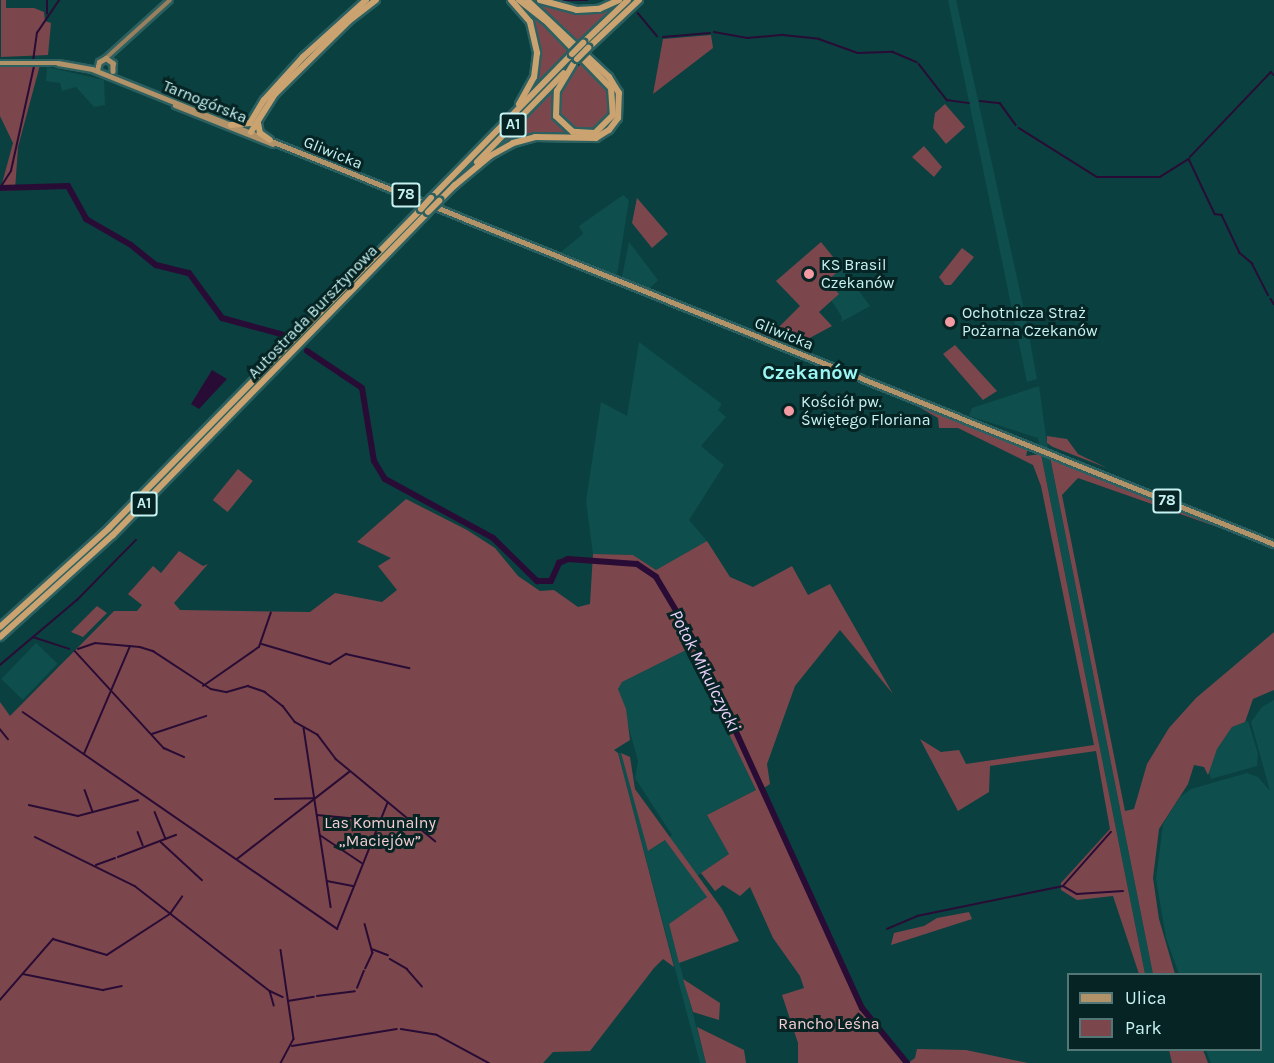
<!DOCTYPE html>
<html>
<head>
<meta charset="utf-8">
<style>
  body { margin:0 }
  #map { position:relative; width:1274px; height:1063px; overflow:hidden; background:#0a4040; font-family:Karla,sans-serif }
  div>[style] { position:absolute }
  .built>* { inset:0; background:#0e4e4d; transform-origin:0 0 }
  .green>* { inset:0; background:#7c474c; transform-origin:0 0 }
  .water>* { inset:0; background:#290c35 }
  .stream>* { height:1.5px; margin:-0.75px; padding:0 0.75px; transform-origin:0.75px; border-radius:0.75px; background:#290c35 }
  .river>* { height:6px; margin:-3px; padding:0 3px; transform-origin:3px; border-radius:3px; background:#290c35 }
  .roads { filter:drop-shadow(2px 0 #2c6060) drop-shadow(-2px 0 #2c6060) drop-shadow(0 2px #2c6060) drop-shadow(0 -2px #2c6060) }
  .secondary>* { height:4px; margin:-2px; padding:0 2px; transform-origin:2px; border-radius:2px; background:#987f5e }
  .primary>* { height:4.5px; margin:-2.25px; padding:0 2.25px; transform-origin:2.25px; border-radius:2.25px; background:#b29268 }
  .highway>* { height:6px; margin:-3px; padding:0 3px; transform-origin:3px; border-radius:3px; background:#caa370 }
  .bridges { filter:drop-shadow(2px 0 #2c6060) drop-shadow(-2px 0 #2c6060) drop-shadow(0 2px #2c6060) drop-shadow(0 -2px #2c6060) }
  .highway-bridge>* { height:6px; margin:-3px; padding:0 3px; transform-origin:3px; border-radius:3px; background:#caa370 }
  .dots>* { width:16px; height:16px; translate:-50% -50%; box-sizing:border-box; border:3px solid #062424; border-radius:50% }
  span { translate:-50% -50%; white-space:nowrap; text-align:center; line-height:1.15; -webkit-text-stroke:6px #062424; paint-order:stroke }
  .shield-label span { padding:2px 4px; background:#062424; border:2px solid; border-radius:4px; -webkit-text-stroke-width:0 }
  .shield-label { font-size:15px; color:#c7f2f1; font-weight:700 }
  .street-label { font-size:16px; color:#c7f2f1 }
  .poi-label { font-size:16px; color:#c7f2f1 }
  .left { translate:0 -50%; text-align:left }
  .park-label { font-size:16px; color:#f6ced1 }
  .water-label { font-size:18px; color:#eed1fd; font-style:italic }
  .quarter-label { font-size:20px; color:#99f6f4; font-weight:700 }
  .legend { position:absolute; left:1067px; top:973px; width:195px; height:78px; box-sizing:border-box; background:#062424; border:2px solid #537676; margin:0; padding:8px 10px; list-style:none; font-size:18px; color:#c7f2f1 }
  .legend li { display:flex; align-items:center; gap:12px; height:30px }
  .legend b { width:30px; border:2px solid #537676 }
</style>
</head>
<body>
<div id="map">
  <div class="built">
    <div style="clip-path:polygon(948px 0,956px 0,1025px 314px,1037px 379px,1027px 382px)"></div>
    <div style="clip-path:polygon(47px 67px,104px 80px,105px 105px,94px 107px,76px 87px,62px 91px,60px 83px,46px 81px)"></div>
    <div style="clip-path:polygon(623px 195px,629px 200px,617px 275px,561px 252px,583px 234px,579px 226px)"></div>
    <div style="clip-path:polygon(629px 242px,658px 280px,650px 288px,622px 277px)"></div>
    <div style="clip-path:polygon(842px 268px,870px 306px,841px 322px,842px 317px,831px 300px,838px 294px,827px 281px)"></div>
    <div style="clip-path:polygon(639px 342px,722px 404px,718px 410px,726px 417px,701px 446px,724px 465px,689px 520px,707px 541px,656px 570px,633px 555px,593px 554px,586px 501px,601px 402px,627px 416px)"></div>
    <div style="clip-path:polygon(1039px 386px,1047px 443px,1153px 974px,1145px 974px,1038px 438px,969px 416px,972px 408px)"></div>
    <div style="left:36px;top:643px;width:30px;height:50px;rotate:44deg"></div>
    <div style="clip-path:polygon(688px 649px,756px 790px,707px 815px,729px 854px,694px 878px,707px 897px,669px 924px,706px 1063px,700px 1063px,618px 753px,621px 753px,649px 851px,672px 835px,635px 778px,638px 761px,618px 689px,622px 682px)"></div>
    <div style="clip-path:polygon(1274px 700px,1274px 1063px,1211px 1063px,1206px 1050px,1260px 1050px,1260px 974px,1179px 974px,1166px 938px,1156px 879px,1163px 824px,1180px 797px,1191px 789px,1247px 773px,1258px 777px,1270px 791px,1251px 722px,1262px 707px)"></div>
    <div style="clip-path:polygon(1248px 721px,1258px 754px,1257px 766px,1211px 779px,1208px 769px,1217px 749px,1232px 727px)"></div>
  </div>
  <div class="green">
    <div style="clip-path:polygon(1px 0,6px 0,6px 8px,34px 8px,44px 12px,45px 21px,51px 23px,48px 55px,1px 57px)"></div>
    <div style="clip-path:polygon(514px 0,539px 17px,570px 48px,530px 90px,538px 42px,532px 22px)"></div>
    <div style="clip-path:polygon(530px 0,577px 12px,616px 5px,576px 42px)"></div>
    <div style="clip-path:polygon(711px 35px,713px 48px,653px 94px,663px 39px)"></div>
    <div style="clip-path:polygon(584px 61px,609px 88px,612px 114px,592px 132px,579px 132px,565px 125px,557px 113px,557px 95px,567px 77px)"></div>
    <div style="clip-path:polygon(40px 65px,18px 147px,15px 190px,0 191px,13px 143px,0 116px,0 67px)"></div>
    <div style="clip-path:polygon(597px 69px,606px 76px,617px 94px,617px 114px,610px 126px,599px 134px,552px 136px,498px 146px,556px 87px,553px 112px,567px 131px,575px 135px,605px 129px,614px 117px,616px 98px)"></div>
    <div style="clip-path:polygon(945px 104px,965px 127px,946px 144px,933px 128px,935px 113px)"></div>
    <div style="clip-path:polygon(924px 146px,942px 167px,934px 177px,912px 157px)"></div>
    <div style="clip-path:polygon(637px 198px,668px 234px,652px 248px,632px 223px)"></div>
    <div style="clip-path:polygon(821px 242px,842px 268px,827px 281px,839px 294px,819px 312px,832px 326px,806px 340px,793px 332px,788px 342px,772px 334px,800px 306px,776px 281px)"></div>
    <div style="clip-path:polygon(962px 248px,974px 257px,951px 285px,945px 285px,939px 277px)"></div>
    <div style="clip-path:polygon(955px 345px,997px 391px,983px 400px,943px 354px)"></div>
    <div style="clip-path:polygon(912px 403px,1028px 448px,1026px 456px,1041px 454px,1145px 974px,1139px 974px,1113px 896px,1077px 900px,1061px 890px,1061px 883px,1110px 829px,1096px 751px,990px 766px,989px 792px,958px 811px,920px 739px,941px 752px,959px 750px,966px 764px,1094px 745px,1041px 486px,1033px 465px,958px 428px,939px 428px,938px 418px)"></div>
    <div style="clip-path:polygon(1047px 436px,1067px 439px,1078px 454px,1107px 468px,1053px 447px,1047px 443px)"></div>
    <div style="clip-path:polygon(1050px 457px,1274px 547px,1078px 478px,1062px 495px,1125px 811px,1134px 809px,1147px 764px,1169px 728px,1196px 698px,1274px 632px,1274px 690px,1253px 699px,1245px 722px,1232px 727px,1217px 749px,1208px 775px,1204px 767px,1194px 765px,1188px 784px,1159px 829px,1153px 878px,1159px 919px,1175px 974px,1153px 974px)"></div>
    <div style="left:238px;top:469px;width:19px;height:40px;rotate:39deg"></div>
    <div style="clip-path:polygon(406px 499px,467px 530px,495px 548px,518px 576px,540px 591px,554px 590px,578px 607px,590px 604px,593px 554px,633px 555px,656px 570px,707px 541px,730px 577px,753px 587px,792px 566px,808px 595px,830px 584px,893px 694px,840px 630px,795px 686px,767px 764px,770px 784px,761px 790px,860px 1008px,906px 1063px,798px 1063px,798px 1043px,782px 995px,804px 988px,800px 976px,773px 938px,750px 887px,740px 896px,723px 885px,715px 891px,701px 873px,729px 854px,707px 815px,756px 790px,688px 649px,622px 682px,618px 689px,626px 709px,630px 740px,614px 750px,618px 753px,674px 967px,663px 959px,654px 968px,590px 1051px,553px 1052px,543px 1063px,0 1063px,0 702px,10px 716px,114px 611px,137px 611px,142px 605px,128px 594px,153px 566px,161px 573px,179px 551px,203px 566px,208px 564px,174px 603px,180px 610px,310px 612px,335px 593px,382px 602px,397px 590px,378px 566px,391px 558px,357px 542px)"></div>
    <div style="clip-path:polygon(97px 606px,107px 613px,83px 637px,71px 632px)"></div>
    <div style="clip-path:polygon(621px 753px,630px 757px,635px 789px,722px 909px,739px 941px,679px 963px,669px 924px,707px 897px,665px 840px,648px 851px)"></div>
    <div style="clip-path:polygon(969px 912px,972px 919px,891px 945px,894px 933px,924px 926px,937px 918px)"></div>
    <div style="clip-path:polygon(683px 979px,720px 1003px,719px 1020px,693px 1012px)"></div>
    <div style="clip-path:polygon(697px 1027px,744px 1050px,746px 1063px,706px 1063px)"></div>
    <div style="clip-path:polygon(917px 1049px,966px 1050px,1028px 1063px,908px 1063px,915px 1058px)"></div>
    <div style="clip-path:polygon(1169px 1050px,1203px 1050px,1208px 1063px,1172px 1063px)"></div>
  </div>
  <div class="water">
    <div style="clip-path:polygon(212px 370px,227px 379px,199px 409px,191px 404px)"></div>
  </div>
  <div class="stream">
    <div style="left:561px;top:0;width:26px"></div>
    <div style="left:638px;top:13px;width:30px;rotate:50deg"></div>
    <div style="left:47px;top:14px;width:14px;rotate:-90deg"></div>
    <div style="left:714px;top:32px;width:34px;rotate:10deg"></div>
    <div style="left:747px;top:38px;width:36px;rotate:-5deg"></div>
    <div style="left:783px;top:35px;width:36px;rotate:6deg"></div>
    <div style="left:819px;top:39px;width:41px;rotate:19.7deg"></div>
    <div style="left:858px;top:53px;width:35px;rotate:-2deg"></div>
    <div style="left:893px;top:52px;width:26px;rotate:23deg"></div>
    <div style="left:663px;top:37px;width:47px;rotate:-4.9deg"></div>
    <div style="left:33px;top:61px;width:28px;rotate:-82deg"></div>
    <div style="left:37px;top:33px;width:40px;rotate:-56deg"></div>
    <div style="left:919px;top:64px;width:46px;rotate:52.1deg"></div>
    <div style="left:947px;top:100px;width:22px;rotate:8deg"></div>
    <div style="left:980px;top:101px;width:20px;rotate:6deg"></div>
    <div style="left:1000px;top:103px;width:27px;rotate:54deg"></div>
    <div style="left:1019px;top:128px;width:92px;rotate:32.1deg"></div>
    <div style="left:1097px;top:177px;width:63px"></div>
    <div style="left:1160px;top:177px;width:34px;rotate:-32deg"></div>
    <div style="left:1189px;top:159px;width:61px;rotate:64.7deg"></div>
    <div style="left:1215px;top:214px;width:7px;rotate:8deg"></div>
    <div style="left:1222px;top:215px;width:42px;rotate:64.7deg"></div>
    <div style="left:1240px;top:253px;width:16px;rotate:40deg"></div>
    <div style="left:1252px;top:263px;width:36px;rotate:63deg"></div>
    <div style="left:1190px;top:157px;width:117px;rotate:-46.4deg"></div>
    <div style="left:1271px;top:72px;width:4px;rotate:45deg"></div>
    <div style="left:0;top:188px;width:20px;rotate:-57deg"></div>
    <div style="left:11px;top:171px;width:107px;rotate:-77.6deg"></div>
    <div style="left:1271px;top:299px;width:6px;rotate:59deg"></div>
    <div style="left:33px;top:637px;width:38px;rotate:18deg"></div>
    <div style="left:262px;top:644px;width:71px;rotate:16.4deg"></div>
    <div style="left:330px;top:664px;width:19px;rotate:-32deg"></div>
    <div style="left:346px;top:654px;width:65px;rotate:12.5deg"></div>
    <div style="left:78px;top:649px;width:18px;rotate:-19deg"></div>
    <div style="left:95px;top:643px;width:45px;rotate:5.1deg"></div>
    <div style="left:140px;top:647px;width:14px;rotate:17deg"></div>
    <div style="left:153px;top:651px;width:69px;rotate:33.2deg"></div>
    <div style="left:211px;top:689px;width:16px;rotate:11deg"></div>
    <div style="left:227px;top:692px;width:22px;rotate:-16deg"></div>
    <div style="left:248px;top:686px;width:18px;rotate:19deg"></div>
    <div style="left:265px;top:692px;width:23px;rotate:38deg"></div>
    <div style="left:283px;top:706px;width:20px;rotate:53deg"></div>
    <div style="left:295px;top:722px;width:26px;rotate:29deg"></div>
    <div style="left:318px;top:735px;width:30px;rotate:53deg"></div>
    <div style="left:336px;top:759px;width:129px;rotate:39.6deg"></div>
    <div style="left:75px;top:651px;width:132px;rotate:47.5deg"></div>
    <div style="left:164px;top:748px;width:22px;rotate:24deg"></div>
    <div style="left:0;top:665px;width:101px;rotate:-40.2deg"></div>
    <div style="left:77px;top:600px;width:84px;rotate:-45.5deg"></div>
    <div style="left:203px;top:686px;width:68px;rotate:-34.9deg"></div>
    <div style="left:259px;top:647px;width:36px;rotate:-71deg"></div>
    <div style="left:23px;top:712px;width:382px;rotate:34.6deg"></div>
    <div style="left:337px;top:929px;width:135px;rotate:-68.2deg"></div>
    <div style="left:304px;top:728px;width:181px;rotate:81.4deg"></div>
    <div style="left:0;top:729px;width:13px;rotate:51deg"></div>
    <div style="left:152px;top:734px;width:57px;rotate:-18.4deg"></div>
    <div style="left:84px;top:754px;width:117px;rotate:-66.9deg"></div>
    <div style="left:85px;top:790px;width:23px;rotate:70deg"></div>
    <div style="left:275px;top:799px;width:39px;rotate:-1deg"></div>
    <div style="left:29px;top:805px;width:50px;rotate:12.7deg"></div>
    <div style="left:78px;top:816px;width:62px;rotate:-14.9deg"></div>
    <div style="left:155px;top:812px;width:29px;rotate:68deg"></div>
    <div style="left:317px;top:815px;width:53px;rotate:5.4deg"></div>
    <div style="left:138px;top:832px;width:14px;rotate:69deg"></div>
    <div style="left:320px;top:835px;width:50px;rotate:33.7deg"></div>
    <div style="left:35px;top:837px;width:111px;rotate:26.1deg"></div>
    <div style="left:135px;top:886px;width:171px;rotate:37.9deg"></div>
    <div style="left:270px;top:991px;width:15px;rotate:74deg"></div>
    <div style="left:161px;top:842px;width:56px;rotate:42.8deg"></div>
    <div style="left:118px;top:857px;width:62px;rotate:-20.8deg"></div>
    <div style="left:237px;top:859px;width:142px;rotate:-37.8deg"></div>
    <div style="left:96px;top:865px;width:20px;rotate:-20deg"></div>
    <div style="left:327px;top:881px;width:26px;rotate:11deg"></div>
    <div style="left:1063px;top:886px;width:16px;rotate:30deg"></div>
    <div style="left:1077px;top:894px;width:46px;rotate:-3.7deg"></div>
    <div style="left:365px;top:924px;width:30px;rotate:75deg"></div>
    <div style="left:373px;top:953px;width:17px;rotate:115deg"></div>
    <div style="left:887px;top:929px;width:33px;rotate:-23deg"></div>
    <div style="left:917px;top:916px;width:149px;rotate:-11.6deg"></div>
    <div style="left:1063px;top:886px;width:72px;rotate:-48.4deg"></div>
    <div style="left:372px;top:949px;width:17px;rotate:21deg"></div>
    <div style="left:281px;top:950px;width:90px;rotate:81.7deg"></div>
    <div style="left:294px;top:1039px;width:27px;rotate:118deg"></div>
    <div style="left:390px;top:959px;width:20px;rotate:30deg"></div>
    <div style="left:407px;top:969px;width:23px;rotate:49deg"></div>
    <div style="left:23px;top:974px;width:82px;rotate:11.3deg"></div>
    <div style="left:103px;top:990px;width:19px;rotate:-12deg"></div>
    <div style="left:357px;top:988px;width:18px;rotate:-68deg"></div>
    <div style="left:270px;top:991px;width:14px;rotate:25deg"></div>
    <div style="left:317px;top:996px;width:38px;rotate:-7deg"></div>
    <div style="left:0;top:1000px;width:81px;rotate:-49deg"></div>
    <div style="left:53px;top:939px;width:56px;rotate:16.5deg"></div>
    <div style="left:107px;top:955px;width:75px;rotate:-33.1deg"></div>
    <div style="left:170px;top:914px;width:21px;rotate:-55deg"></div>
    <div style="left:288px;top:1001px;width:26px;rotate:-9deg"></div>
    <div style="left:401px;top:1029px;width:36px;rotate:9deg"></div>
    <div style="left:437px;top:1035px;width:59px;rotate:28.3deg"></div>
    <div style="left:292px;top:1046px;width:106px;rotate:-9.2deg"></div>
  </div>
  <div class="river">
    <div style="left:0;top:188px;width:68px;rotate:-1.7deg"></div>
    <div style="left:68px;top:186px;width:38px;rotate:61deg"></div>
    <div style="left:86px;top:219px;width:52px;rotate:30deg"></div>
    <div style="left:131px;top:245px;width:32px;rotate:39deg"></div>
    <div style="left:156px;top:265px;width:34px;rotate:14deg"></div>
    <div style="left:189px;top:273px;width:56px;rotate:53.7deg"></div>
    <div style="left:222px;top:318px;width:64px;rotate:15.3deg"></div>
    <div style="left:307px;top:351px;width:66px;rotate:33.9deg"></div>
    <div style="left:362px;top:388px;width:74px;rotate:80.7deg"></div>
    <div style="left:374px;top:461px;width:21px;rotate:59deg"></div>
    <div style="left:385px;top:479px;width:123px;rotate:28.6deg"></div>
    <div style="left:493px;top:538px;width:62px;rotate:44.3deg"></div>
    <div style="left:537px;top:581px;width:14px"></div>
    <div style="left:551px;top:581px;width:20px;rotate:-66deg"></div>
    <div style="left:559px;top:563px;width:10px;rotate:-24deg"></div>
    <div style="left:568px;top:559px;width:69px;rotate:4.1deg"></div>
    <div style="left:637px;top:564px;width:23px;rotate:34deg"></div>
    <div style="left:656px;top:577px;width:78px;rotate:59.2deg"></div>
    <div style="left:696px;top:644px;width:400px;rotate:65.5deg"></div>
    <div style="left:862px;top:1008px;width:71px;rotate:50.7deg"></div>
  </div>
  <div class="roads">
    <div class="secondary">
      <div style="left:106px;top:58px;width:86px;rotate:-42.2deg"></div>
    </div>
    <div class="primary">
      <div style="left:0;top:63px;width:58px"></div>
      <div style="left:58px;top:63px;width:35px;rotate:10deg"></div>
      <div style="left:92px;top:69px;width:182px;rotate:21.9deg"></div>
      <div style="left:97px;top:70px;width:8px;rotate:-76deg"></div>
      <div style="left:99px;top:62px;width:8px;rotate:-30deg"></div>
      <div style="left:106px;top:58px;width:9px;rotate:36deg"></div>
      <div style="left:113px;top:63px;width:8px;rotate:90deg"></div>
      <div style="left:175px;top:105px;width:105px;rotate:21.7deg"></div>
      <div style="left:269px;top:140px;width:1083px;rotate:21.9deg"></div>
    </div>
    <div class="highway">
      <div style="left:511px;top:0;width:29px;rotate:49deg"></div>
      <div style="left:530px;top:22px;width:32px;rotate:77deg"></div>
      <div style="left:537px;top:53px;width:24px;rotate:97deg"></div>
      <div style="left:534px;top:77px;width:31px;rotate:119deg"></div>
      <div style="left:519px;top:0;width:33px;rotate:38deg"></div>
      <div style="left:545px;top:20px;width:95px;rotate:45.9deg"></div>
      <div style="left:611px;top:88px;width:27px;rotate:86deg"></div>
      <div style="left:613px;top:115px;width:25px;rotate:135deg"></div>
      <div style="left:595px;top:133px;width:22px;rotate:-177deg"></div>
      <div style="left:573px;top:132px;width:23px;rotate:-137deg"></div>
      <div style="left:556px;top:116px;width:25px;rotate:-88deg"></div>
      <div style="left:557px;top:91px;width:31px;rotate:-59deg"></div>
      <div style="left:540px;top:0;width:38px;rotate:15deg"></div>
      <div style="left:577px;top:10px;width:22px;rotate:-3deg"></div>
      <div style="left:599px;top:9px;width:22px;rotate:-24deg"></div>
      <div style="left:583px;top:43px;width:62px;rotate:-43.7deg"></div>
      <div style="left:588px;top:48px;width:70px;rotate:-43.3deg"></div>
      <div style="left:258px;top:123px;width:10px;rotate:79deg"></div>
      <div style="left:260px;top:133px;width:12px;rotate:35deg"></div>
      <div style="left:231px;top:125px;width:19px;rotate:-6deg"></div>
      <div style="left:250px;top:123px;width:27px;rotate:-59deg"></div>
      <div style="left:264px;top:100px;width:58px;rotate:-47.8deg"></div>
      <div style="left:303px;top:57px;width:85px;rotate:-42.1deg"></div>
      <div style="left:251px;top:132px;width:45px;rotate:-57.7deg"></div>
      <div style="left:275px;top:94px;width:104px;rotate:-44.6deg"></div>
      <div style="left:349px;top:21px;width:34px;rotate:-38deg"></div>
      <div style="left:477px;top:162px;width:124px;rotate:-45.7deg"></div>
      <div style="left:454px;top:186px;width:47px;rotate:-39.8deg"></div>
      <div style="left:490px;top:156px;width:26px;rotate:-29deg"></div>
      <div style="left:513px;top:143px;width:23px;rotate:-15deg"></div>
      <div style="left:535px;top:137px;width:61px;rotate:0.9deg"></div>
      <div style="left:596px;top:138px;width:15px;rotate:-32deg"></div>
      <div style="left:609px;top:130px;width:15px;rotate:-53deg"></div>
      <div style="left:618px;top:118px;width:25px;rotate:-88deg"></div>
      <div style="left:619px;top:93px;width:19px;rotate:-122deg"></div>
      <div style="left:609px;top:77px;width:112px;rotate:-136.8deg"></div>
      <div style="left:431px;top:198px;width:202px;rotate:-45.6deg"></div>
      <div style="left:439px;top:201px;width:23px;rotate:-45deg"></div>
      <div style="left:0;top:627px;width:147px;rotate:-42.2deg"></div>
      <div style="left:109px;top:528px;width:446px;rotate:-45.6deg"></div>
      <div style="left:0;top:637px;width:152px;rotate:-42.1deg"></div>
      <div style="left:113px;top:535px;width:451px;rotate:-45.7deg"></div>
    </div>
  </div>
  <div class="bridges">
    <div class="highway-bridge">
      <div style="left:572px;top:54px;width:16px;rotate:-45deg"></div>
      <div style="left:577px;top:59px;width:16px;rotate:-45deg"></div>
      <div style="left:421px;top:209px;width:15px;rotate:-48deg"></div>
      <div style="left:428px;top:212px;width:16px;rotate:-45deg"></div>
    </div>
  </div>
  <div class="dots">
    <div style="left:809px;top:274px;background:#f49aa2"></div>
    <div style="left:950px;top:322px;background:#f49aa2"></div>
    <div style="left:789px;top:411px;background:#f49aa2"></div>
  </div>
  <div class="shield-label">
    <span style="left:513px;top:125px">A1</span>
    <span style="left:406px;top:195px">78</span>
    <span style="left:1167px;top:501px">78</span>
    <span style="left:144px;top:504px">A1</span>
  </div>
  <div class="street-label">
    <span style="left:205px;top:102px;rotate:22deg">Tarnogórska</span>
    <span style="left:333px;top:153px;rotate:22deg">Gliwicka</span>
    <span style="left:313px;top:312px;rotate:-46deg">Autostrada Bursztynowa</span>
    <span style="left:784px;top:334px;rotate:22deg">Gliwicka</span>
  </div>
  <div class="poi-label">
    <span class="left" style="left:821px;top:274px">KS Brasil<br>Czekanów</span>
    <span class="left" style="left:962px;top:322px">Ochotnicza Straż<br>Pożarna Czekanów</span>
    <span class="left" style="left:801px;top:411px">Kościół pw.<br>Świętego Floriana</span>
  </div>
  <div class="park-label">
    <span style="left:380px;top:832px">Las Komunalny<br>„Maciejów”</span>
    <span style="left:829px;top:1024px">Rancho Leśna</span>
  </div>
  <div class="water-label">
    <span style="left:705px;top:671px;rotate:63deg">Potok Mikulczycki</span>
  </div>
  <div class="quarter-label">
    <span style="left:810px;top:372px">Czekanów</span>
  </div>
  <ul class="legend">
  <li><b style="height:8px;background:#b29268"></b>Ulica</li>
  <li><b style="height:16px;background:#7c474c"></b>Park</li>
  </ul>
</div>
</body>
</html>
